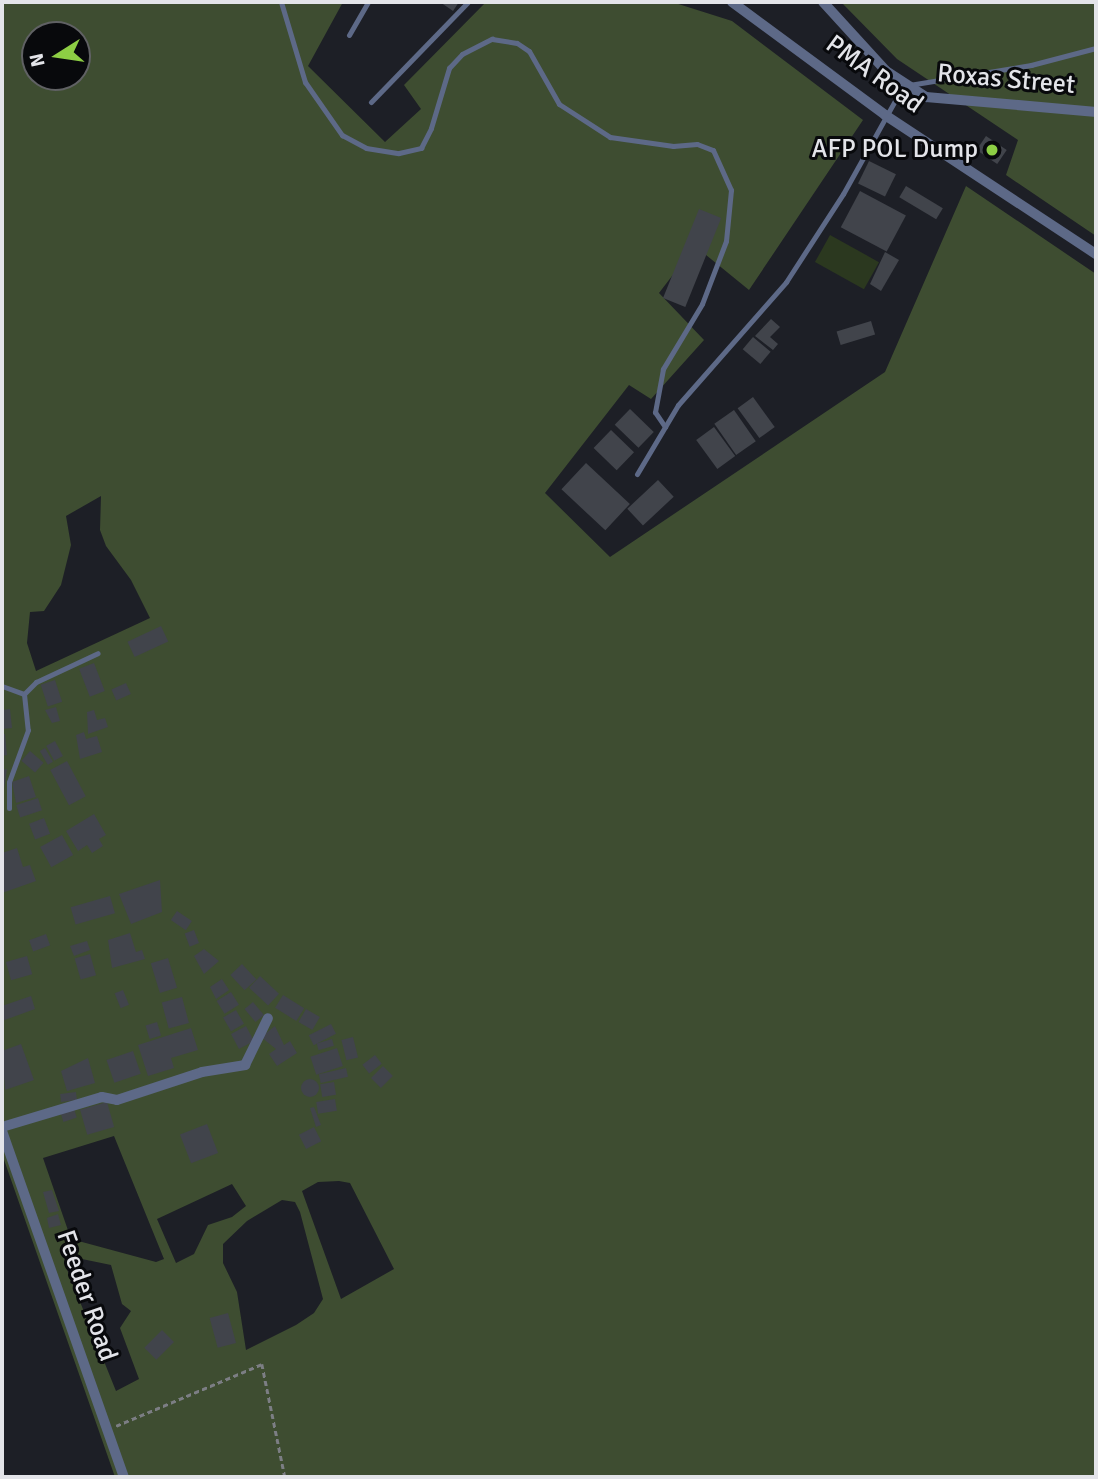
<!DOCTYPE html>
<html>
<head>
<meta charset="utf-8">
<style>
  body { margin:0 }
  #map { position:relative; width:1098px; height:1479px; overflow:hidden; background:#1d1f26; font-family:Signika,sans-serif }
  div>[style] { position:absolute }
  .green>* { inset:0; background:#2b381f; transform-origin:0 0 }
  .forest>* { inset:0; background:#3e4d31 }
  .building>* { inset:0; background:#41444b; transform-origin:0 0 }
  .round { border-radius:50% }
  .path>* { height:2.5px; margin-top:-1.25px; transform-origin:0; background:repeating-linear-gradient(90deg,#7c7e84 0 5px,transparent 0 8.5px) }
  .lane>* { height:5px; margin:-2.5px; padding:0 2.5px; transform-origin:2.5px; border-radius:2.5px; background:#5d6987 }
  .street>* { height:10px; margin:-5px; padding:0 5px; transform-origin:5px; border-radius:5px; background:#5d6987 }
  .dots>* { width:19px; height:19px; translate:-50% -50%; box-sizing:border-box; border:4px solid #08090c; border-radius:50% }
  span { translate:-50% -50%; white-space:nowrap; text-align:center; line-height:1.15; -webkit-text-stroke:6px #08090c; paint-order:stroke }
  .street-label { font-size:26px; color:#e3e4e9 }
  .poi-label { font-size:26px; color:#e3e4e9 }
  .right { translate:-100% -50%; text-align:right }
  .frame { position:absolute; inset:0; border:4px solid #e3e4e9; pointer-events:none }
  .north { position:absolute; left:21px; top:21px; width:70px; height:70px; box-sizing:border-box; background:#08090c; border:2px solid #606164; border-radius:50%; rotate:258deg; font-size:19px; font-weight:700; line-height:28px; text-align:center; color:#e3e4e9 }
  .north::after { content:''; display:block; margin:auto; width:24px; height:32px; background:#8dce44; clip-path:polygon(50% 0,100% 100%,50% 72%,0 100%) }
</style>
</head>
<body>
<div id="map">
  <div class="green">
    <div style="left:830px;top:235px;width:56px;height:31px;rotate:29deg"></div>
  </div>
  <div class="forest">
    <div style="clip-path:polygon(evenodd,2px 2px,343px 2px,308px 66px,385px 142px,421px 109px,404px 85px,486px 2px,672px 2px,732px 21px,863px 120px,749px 290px,695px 246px,659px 293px,704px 340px,651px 399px,629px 385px,545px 493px,610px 557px,885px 372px,966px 186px,1096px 274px,1096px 1477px,115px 1477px,2px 1154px,2px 2px,35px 35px,77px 35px,77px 77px,35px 77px,35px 35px,2px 2px,101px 496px,100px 530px,106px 546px,131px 580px,150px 618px,36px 671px,27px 643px,30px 612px,44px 611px,61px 585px,71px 545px,66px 516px,101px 496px,2px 2px,114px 1136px,164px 1259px,156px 1262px,71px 1239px,43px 1158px,114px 1136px,2px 2px,339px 1181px,350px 1183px,394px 1269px,341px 1299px,302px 1191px,318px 1182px,339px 1181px,2px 2px,232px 1184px,246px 1206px,232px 1217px,208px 1225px,194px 1254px,176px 1263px,157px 1219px,232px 1184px,2px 2px,282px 1200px,295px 1202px,300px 1212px,323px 1299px,314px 1313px,296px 1325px,246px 1350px,237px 1292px,223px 1263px,223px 1244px,247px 1221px,282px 1200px,2px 2px,82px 1259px,111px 1265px,122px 1304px,131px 1311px,120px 1328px,139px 1379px,116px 1391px,66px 1267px,82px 1259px)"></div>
    <div style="clip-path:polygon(841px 2px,1096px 2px,1096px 236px,1006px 175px,1018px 140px,897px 59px)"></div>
  </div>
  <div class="building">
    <div style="clip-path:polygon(440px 2px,459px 2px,453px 11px)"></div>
    <div style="left:986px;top:136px;width:25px;height:17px;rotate:34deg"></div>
    <div style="left:869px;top:161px;width:30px;height:25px;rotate:26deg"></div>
    <div style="left:906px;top:186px;width:43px;height:13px;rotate:31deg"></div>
    <div style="left:860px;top:191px;width:52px;height:41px;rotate:28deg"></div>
    <div style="left:699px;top:209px;width:24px;height:96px;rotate:22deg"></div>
    <div style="clip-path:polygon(885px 252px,899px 260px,881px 291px,870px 284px)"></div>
    <div style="clip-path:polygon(771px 319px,780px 327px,770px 337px,778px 344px,773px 350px,755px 336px)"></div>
    <div style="left:871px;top:321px;width:14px;height:36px;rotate:73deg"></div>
    <div style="left:753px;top:337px;width:23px;height:16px;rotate:40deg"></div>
    <div style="left:753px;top:397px;width:37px;height:19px;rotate:54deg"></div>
    <div style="left:630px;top:409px;width:33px;height:22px;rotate:44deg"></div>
    <div style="left:734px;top:410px;width:38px;height:24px;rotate:55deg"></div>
    <div style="left:714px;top:427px;width:36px;height:22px;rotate:54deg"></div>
    <div style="left:611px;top:430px;width:32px;height:25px;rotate:44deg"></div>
    <div style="left:586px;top:463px;width:60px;height:36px;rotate:43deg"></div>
    <div style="left:658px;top:480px;width:23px;height:42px;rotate:47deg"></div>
    <div style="left:161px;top:626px;width:17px;height:37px;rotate:65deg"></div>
    <div style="left:94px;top:663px;width:30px;height:16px;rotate:69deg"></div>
    <div style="left:55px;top:680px;width:23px;height:15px;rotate:72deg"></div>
    <div style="left:126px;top:683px;width:12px;height:16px;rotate:66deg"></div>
    <div style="clip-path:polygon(56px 707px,60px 721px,52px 723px,45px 710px)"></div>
    <div style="clip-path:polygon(10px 709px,12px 728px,2px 729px,2px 710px)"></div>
    <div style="clip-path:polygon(94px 710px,97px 720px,105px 718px,108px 727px,88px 734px,87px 712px)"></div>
    <div style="clip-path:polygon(84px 732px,86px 739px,97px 736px,102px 752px,80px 759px,76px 735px)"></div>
    <div style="clip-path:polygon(2px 734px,5px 734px,7px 755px,2px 756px)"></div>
    <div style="left:55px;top:741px;width:17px;height:10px;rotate:62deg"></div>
    <div style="left:45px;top:748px;width:16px;height:6px;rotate:60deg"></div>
    <div style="left:30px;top:751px;width:18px;height:13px;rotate:41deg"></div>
    <div style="left:67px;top:761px;width:40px;height:19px;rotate:62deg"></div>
    <div style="clip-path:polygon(7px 769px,3px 796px,2px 796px,2px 770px)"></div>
    <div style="clip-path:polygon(29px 776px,36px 797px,16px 803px,12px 782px)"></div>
    <div style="left:38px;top:798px;width:13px;height:23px;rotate:72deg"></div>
    <div style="clip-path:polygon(94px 814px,106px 835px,99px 839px,103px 846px,92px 853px,87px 845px,78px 851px,66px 831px)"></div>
    <div style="left:44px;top:818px;width:17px;height:16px;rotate:69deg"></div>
    <div style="left:62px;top:835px;width:23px;height:25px;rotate:61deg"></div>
    <div style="clip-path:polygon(17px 848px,23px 867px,30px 865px,36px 881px,2px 893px,2px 853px)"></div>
    <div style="clip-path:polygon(160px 880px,162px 912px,131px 924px,119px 894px)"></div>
    <div style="left:110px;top:896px;width:18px;height:41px;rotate:74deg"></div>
    <div style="left:177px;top:911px;width:18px;height:11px;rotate:34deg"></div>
    <div style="left:194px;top:930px;width:14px;height:10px;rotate:69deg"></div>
    <div style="clip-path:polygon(130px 933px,136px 952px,142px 950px,145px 959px,112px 968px,108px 940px)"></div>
    <div style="left:46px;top:934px;width:12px;height:18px;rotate:70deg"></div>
    <div style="clip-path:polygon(87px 941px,90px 950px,74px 956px,70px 946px)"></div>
    <div style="clip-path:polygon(204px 949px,219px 961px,204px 974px,194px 956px)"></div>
    <div style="left:90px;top:954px;width:22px;height:16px;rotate:74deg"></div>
    <div style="left:27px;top:956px;width:19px;height:22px;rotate:74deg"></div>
    <div style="left:168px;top:958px;width:31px;height:18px;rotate:73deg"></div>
    <div style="left:242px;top:964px;width:21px;height:16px;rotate:47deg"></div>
    <div style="left:260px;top:976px;width:26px;height:16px;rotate:43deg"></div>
    <div style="clip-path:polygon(222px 979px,229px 990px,216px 999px,210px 987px)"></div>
    <div style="left:123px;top:990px;width:16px;height:9px;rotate:68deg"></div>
    <div style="left:231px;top:992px;width:15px;height:17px;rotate:58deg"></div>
    <div style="left:283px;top:995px;width:25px;height:15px;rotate:32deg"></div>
    <div style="clip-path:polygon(31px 996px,35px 1009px,2px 1021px,2px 1006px)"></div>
    <div style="left:182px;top:997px;width:27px;height:21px;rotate:75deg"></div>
    <div style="left:253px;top:1002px;width:17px;height:11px;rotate:50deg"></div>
    <div style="left:306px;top:1009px;width:16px;height:15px;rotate:30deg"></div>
    <div style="left:236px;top:1010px;width:16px;height:15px;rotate:60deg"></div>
    <div style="left:157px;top:1022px;width:14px;height:12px;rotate:73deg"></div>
    <div style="left:331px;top:1024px;width:11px;height:25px;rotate:63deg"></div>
    <div style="left:246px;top:1026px;width:17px;height:17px;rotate:62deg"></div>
    <div style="clip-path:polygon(275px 1026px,284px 1045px,290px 1041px,297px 1053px,277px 1066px,269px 1054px,276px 1049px,261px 1037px)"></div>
    <div style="clip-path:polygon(191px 1028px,198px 1050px,171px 1058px,174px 1068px,148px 1076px,138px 1045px)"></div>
    <div style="left:353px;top:1037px;width:21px;height:12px;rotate:76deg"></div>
    <div style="left:332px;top:1039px;width:7px;height:16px;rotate:74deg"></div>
    <div style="clip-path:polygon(21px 1044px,34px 1080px,5px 1090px,2px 1051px)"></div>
    <div style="left:337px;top:1048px;width:19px;height:28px;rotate:72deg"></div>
    <div style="left:133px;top:1051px;width:24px;height:28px;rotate:71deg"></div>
    <div style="left:375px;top:1055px;width:11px;height:16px;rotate:52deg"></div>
    <div style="clip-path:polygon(88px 1058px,95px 1083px,67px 1091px,61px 1071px)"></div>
    <div style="left:383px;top:1066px;width:14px;height:17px;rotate:45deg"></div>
    <div style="left:346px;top:1068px;width:9px;height:28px;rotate:77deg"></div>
    <div class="round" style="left:301px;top:1079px;width:18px;height:18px"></div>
    <div style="left:334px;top:1082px;width:13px;height:14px;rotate:81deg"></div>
    <div style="left:76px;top:1092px;width:8px;height:16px;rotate:83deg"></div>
    <div style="left:335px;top:1099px;width:12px;height:19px;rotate:81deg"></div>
    <div style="left:107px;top:1102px;width:26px;height:28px;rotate:74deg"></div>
    <div style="clip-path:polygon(314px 1107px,321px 1125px,316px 1127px,310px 1108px)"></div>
    <div style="left:74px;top:1109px;width:9px;height:14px;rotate:72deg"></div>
    <div style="left:207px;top:1124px;width:31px;height:29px;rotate:69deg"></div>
    <div style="left:314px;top:1127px;width:16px;height:17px;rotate:63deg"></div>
    <div style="clip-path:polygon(52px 1190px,59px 1211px,49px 1213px,43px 1192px)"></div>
    <div style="clip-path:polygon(58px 1214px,61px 1225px,49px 1228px,47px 1218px)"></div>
    <div style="left:228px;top:1313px;width:31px;height:19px;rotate:75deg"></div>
    <div style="left:162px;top:1330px;width:17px;height:25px;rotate:45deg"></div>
  </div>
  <div class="path">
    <div style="left:116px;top:1426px;width:159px;rotate:-23deg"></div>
    <div style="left:262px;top:1364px;width:115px;rotate:78.5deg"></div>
  </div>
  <div class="lane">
    <div style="left:281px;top:2px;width:84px;rotate:73.3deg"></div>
    <div style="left:305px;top:82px;width:65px;rotate:55.1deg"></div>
    <div style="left:342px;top:135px;width:27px;rotate:28deg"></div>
    <div style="left:366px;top:148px;width:33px;rotate:9deg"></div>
    <div style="left:399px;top:153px;width:23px;rotate:-13deg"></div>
    <div style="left:421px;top:148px;width:22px;rotate:-63deg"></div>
    <div style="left:431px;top:128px;width:63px;rotate:-73.3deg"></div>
    <div style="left:449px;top:68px;width:19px;rotate:-47deg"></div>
    <div style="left:462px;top:54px;width:34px;rotate:-27deg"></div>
    <div style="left:492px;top:39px;width:25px;rotate:9deg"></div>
    <div style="left:517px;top:43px;width:14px;rotate:34deg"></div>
    <div style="left:529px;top:51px;width:61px;rotate:60.5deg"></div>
    <div style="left:559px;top:104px;width:61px;rotate:32.9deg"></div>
    <div style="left:610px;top:137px;width:64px;rotate:8.1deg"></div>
    <div style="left:673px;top:146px;width:24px;rotate:-5deg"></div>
    <div style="left:697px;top:144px;width:17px;rotate:21deg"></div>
    <div style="left:713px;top:150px;width:44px;rotate:65.8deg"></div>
    <div style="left:731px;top:190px;width:51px;rotate:95.6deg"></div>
    <div style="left:726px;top:241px;width:67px;rotate:110.9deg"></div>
    <div style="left:702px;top:304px;width:76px;rotate:121deg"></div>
    <div style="left:663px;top:369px;width:44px;rotate:100.5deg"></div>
    <div style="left:655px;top:412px;width:18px;rotate:56deg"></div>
    <div style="left:349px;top:35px;width:38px;rotate:-60deg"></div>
    <div style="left:371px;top:102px;width:139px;rotate:-45.9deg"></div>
    <div style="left:637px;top:474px;width:80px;rotate:-59.3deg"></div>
    <div style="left:678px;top:405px;width:164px;rotate:-48.7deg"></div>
    <div style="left:786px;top:282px;width:105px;rotate:-57.1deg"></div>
    <div style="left:843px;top:194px;width:124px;rotate:-60.9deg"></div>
    <div style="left:903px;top:86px;width:130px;rotate:-9.3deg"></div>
    <div style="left:1031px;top:65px;width:67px;rotate:-14.7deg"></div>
    <div style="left:2px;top:686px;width:23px;rotate:20deg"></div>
    <div style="left:24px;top:694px;width:36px;rotate:84deg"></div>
    <div style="left:28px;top:730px;width:55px;rotate:110.1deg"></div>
    <div style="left:9px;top:782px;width:26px;rotate:90deg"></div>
    <div style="left:24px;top:694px;width:17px;rotate:-45deg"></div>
    <div style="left:36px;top:682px;width:68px;rotate:-25.1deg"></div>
  </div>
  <div class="street">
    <div style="left:732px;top:2px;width:190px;rotate:36.4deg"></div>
    <div style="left:885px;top:115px;width:253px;rotate:33.4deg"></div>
    <div style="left:823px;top:2px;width:93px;rotate:47.6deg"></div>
    <div style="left:886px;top:71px;width:48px;rotate:33deg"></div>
    <div style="left:926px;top:97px;width:171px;rotate:5deg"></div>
    <div style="left:2px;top:1127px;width:104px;rotate:-16.7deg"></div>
    <div style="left:102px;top:1097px;width:15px;rotate:11deg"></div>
    <div style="left:117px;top:1100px;width:89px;rotate:-18.2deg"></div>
    <div style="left:202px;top:1072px;width:44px;rotate:-9.2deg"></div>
    <div style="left:245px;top:1065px;width:52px;rotate:-63.9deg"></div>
    <div style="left:2px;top:1131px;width:367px;rotate:70.6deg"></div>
  </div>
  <div class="dots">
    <div style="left:992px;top:150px;background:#8dce44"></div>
  </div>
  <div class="street-label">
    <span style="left:874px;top:75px;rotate:36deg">PMA Road</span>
    <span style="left:1006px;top:80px;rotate:5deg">Roxas Street</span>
    <span style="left:86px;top:1296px;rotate:71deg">Feeder Road</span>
  </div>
  <div class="poi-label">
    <span class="right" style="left:978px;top:150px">AFP POL Dump</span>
  </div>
  <div class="frame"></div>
  <div class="north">N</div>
</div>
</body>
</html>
